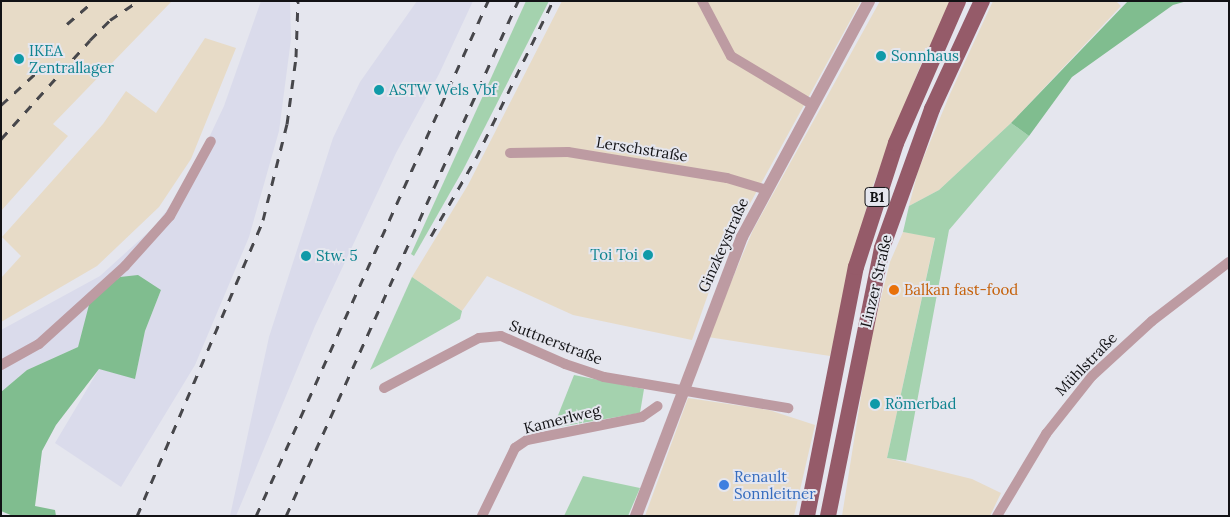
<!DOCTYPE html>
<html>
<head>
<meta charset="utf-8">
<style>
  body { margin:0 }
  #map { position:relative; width:1230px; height:517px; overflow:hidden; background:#e5e6ee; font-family:Lora,serif }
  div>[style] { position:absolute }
  .commercial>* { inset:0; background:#e7dbc7 }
  .built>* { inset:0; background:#dadbeb }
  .green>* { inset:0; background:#a4d2ae }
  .forest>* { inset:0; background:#80bd8f }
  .minor>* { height:10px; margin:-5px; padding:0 5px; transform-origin:5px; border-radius:5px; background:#bd9ba2 }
  .tertiary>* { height:12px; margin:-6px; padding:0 6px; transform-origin:6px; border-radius:6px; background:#bd9ba2 }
  .primary>* { height:16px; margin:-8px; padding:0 8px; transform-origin:8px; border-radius:8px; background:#955b69 }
  .rail>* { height:3px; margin-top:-1.5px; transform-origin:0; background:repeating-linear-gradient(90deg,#47474b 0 9px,transparent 0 18px) }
  .dots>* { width:14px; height:14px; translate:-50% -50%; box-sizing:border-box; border:2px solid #e5e6ee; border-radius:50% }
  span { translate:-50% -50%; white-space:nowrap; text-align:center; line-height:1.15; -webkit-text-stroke:4px #e5e6ee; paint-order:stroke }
  .shield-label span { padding:1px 4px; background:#e5e6ee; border:1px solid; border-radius:4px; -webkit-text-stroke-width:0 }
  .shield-label { font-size:14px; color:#121215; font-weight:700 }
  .culture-label { font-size:15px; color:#0d838f }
  .left { translate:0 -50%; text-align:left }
  .right { translate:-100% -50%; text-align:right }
  .street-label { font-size:15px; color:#121215 }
  .food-label { font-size:15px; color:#c56008 }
  .shop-label { font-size:15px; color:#366cbe }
  .frame { position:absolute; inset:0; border:2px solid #121215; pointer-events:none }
</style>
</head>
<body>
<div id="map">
  <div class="commercial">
    <div style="clip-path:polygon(1px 1px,172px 1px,53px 124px,68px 136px,1px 211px)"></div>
    <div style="clip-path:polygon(562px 1px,861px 1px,741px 220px,712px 283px,692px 340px,573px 315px,487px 276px,462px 311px,412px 277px,468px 185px)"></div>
    <div style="clip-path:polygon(880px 1px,952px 1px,921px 64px,870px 193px,830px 356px,708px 337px,753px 230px)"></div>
    <div style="clip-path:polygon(993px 1px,1116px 1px,1121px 6px,1011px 123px,939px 190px,909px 206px,918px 171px,950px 94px)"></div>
    <div style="clip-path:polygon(205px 38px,236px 48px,191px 159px,159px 207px,97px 266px,1px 322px,1px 278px,21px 256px,2px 237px,103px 124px,126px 91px,156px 113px)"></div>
    <div style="clip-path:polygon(903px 232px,935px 237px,887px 458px,972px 479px,1001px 493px,990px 516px,842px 516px,869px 346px,890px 262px)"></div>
    <div style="clip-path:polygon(688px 398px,769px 410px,815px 425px,794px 516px,645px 516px)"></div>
  </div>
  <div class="built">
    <div style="clip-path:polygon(261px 1px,290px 1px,291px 39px,279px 131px,249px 237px,195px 365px,121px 487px,55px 443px,99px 369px,135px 378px,145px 331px,161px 290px,91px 301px,78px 347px,27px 370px,1px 392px,1px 330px,100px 276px,154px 227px,188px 182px,224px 106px)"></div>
    <div style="clip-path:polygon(417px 1px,473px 1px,439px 74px,396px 153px,315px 326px,236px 516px,230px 516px,269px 337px,333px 138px,360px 82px)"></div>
  </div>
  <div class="green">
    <div style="clip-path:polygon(526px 1px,549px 1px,463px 170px,414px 256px,411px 254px)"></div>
    <div style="clip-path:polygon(1011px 123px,1029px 136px,949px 230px,906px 461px,887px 458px,935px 238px,903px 232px,909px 206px,939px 190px)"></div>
    <div style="clip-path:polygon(412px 277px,462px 311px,460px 319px,370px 370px)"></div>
    <div style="clip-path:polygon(574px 375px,644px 389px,640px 413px,553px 428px)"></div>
    <div style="clip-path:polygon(583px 476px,640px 488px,628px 516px,564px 516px)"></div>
  </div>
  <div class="forest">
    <div style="clip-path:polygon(1128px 1px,1187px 1px,1173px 5px,1072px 77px,1029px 136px,1011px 123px)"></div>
    <div style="clip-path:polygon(138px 275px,161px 290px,145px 331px,135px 379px,99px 369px,56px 425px,42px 451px,35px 506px,55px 510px,56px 516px,13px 516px,1px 511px,1px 392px,27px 370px,78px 347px,90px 301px,120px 277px)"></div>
  </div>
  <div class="minor">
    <div style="left:702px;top:1px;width:62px;rotate:62.2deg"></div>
    <div style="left:731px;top:56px;width:96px;rotate:30.9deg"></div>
    <div style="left:510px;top:153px;width:58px;rotate:-1deg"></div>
    <div style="left:568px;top:152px;width:161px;rotate:9.3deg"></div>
    <div style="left:727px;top:178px;width:42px;rotate:16.7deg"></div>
    <div style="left:1px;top:365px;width:43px;rotate:-28.9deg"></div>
    <div style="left:39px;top:344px;width:116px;rotate:-42.2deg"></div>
    <div style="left:125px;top:266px;width:67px;rotate:-48deg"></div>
    <div style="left:170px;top:216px;width:85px;rotate:-61.3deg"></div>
    <div style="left:384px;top:388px;width:107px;rotate:-27.8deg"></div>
    <div style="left:479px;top:338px;width:22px;rotate:-5deg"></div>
    <div style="left:501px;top:336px;width:70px;rotate:23.6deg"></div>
    <div style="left:565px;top:364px;width:41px;rotate:18.4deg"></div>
    <div style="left:604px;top:377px;width:187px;rotate:9.6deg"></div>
    <div style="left:482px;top:516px;width:76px;rotate:-64.1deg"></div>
    <div style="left:515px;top:448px;width:14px;rotate:-34deg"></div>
    <div style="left:527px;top:440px;width:117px;rotate:-11.3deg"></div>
    <div style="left:642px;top:417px;width:19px;rotate:-35deg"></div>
    <div style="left:997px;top:516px;width:96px;rotate:-59.1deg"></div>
    <div style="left:1046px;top:434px;width:74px;rotate:-51.6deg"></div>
    <div style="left:1092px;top:376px;width:81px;rotate:-42.5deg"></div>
    <div style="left:1152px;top:321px;width:97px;rotate:-37.5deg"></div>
  </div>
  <div class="tertiary">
    <div style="left:636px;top:516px;width:298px;rotate:-69.2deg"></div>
    <div style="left:742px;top:237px;width:268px;rotate:-61.7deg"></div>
  </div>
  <div class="primary">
    <div style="left:807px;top:516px;width:254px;rotate:-78.9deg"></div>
    <div style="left:856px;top:267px;width:130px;rotate:-72.1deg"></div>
    <div style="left:896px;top:143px;width:155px;rotate:-66.4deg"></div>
    <div style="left:828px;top:516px;width:273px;rotate:-78.6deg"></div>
    <div style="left:882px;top:248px;width:148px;rotate:-70.2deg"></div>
    <div style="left:932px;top:109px;width:119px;rotate:-65.2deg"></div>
  </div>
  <div class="rail">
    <div style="left:67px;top:24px;width:35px;rotate:-41deg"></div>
    <div style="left:1px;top:105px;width:49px;rotate:-42.5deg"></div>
    <div style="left:1px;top:139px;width:133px;rotate:-48deg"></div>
    <div style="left:90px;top:40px;width:28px;rotate:-45deg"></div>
    <div style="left:110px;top:20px;width:34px;rotate:-34deg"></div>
    <div style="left:431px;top:236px;width:90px;rotate:-60deg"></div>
    <div style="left:476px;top:158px;width:175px;rotate:-63.9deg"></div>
    <div style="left:137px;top:516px;width:322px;rotate:-66.9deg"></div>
    <div style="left:263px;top:220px;width:99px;rotate:-76deg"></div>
    <div style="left:287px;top:124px;width:68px;rotate:-82.3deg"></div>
    <div style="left:296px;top:57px;width:56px;rotate:-88deg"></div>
    <div style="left:256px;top:516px;width:565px;rotate:-65.75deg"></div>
    <div style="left:286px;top:516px;width:565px;rotate:-65.75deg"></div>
  </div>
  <div class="dots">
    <div style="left:881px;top:56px;background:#0f9aa8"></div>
    <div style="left:19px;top:59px;background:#0f9aa8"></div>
    <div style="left:379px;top:90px;background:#0f9aa8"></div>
    <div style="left:648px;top:255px;background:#0f9aa8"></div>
    <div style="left:306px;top:256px;background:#0f9aa8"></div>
    <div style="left:894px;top:290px;background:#e8710a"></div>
    <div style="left:875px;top:404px;background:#0f9aa8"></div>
    <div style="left:724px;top:485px;background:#3f7fe0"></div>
  </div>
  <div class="shield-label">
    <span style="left:877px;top:197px">B1</span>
  </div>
  <div class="culture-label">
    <span class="left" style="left:29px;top:59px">IKEA<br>Zentrallager</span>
    <span class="left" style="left:891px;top:56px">Sonnhaus</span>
    <span class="left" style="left:389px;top:90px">ASTW Wels Vbf</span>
    <span class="right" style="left:638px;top:255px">Toi Toi</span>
    <span class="left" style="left:316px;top:256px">Stw. 5</span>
    <span class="left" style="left:885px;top:404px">Römerbad</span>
  </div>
  <div class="street-label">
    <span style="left:642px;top:149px;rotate:9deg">Lerschstraße</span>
    <span style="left:723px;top:245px;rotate:-66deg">Ginzkeystraße</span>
    <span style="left:876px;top:281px;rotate:-77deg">Linzer Straße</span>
    <span style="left:556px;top:342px;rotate:21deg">Suttnerstraße</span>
    <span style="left:1086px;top:364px;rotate:-46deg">Mühlstraße</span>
    <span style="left:562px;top:419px;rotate:-14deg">Kamerlweg</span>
  </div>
  <div class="food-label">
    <span class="left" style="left:904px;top:290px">Balkan fast-food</span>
  </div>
  <div class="shop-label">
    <span class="left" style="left:734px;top:485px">Renault<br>Sonnleitner</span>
  </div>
  <div class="frame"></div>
</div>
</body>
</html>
